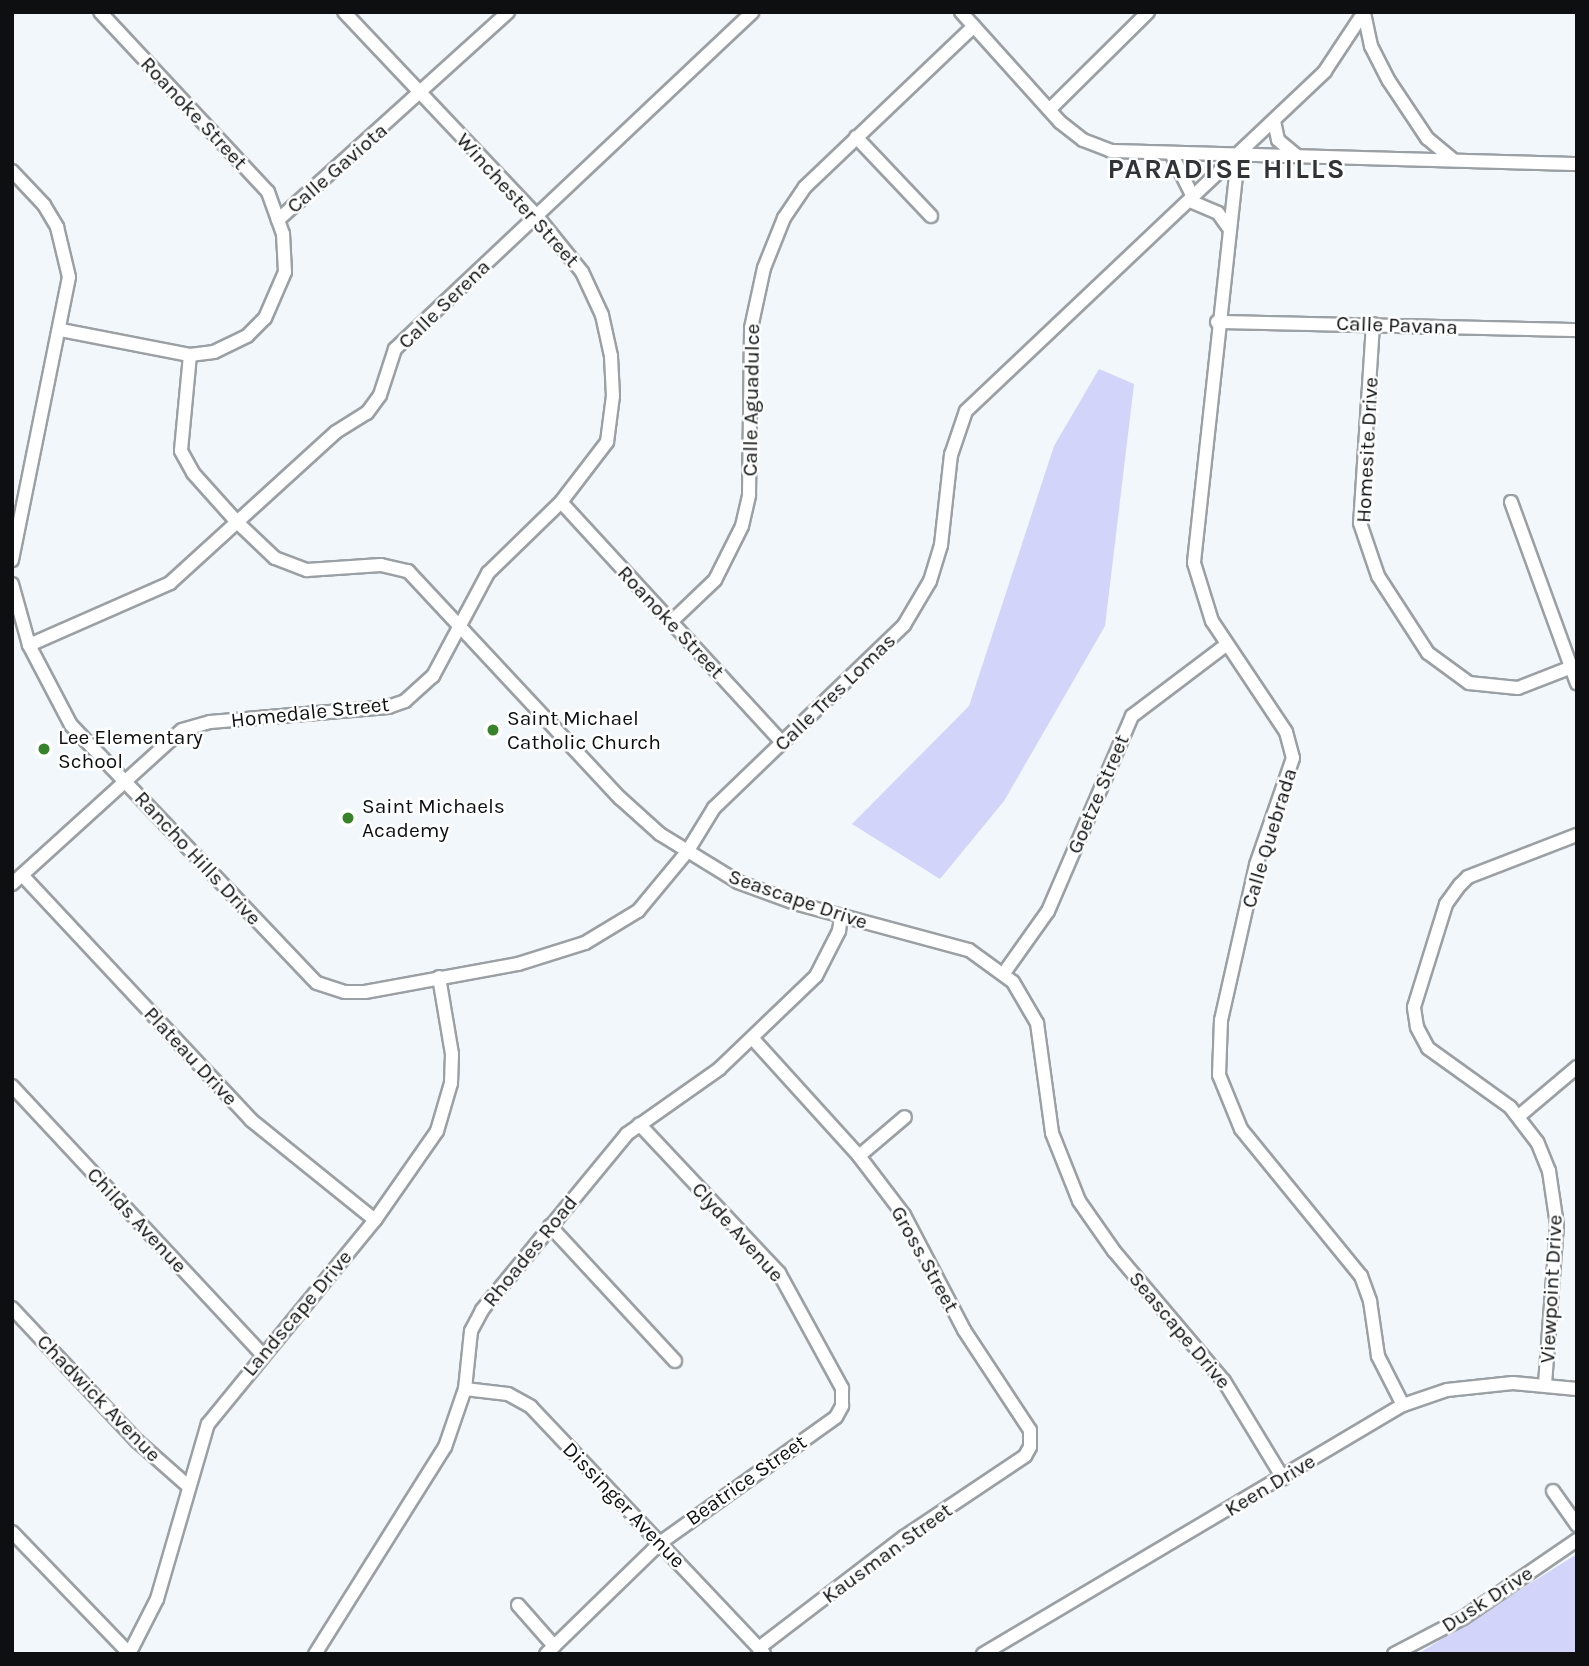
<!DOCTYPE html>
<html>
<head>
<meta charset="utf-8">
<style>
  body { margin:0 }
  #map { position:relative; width:1589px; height:1666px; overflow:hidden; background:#f2f7fc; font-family:Karla,sans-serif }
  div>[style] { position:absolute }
  .green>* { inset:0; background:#d2d4fa }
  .roads { filter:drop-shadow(2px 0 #9ba0a4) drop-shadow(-2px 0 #9ba0a4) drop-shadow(0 2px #9ba0a4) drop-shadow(0 -2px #9ba0a4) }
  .minor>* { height:12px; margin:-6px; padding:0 6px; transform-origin:6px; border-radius:6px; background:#fff }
  .dots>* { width:19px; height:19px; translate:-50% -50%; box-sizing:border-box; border:4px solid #fff; border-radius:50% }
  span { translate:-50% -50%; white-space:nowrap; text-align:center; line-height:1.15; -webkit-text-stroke:5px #fff; paint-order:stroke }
  .street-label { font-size:21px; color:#0d0f10 }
  .poi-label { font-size:21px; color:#0d0f10 }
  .left { translate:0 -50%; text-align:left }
  .district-label { font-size:28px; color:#303437; font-weight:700; letter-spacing:2px }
  .frame { position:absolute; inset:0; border:14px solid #0d0f10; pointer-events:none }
</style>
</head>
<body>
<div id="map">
  <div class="green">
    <div style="clip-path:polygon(1099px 369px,1134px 384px,1105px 626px,1004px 801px,940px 879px,852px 824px,969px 706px,1054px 446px)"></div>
    <div style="clip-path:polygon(1577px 1554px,1577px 1654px,1418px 1654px)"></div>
  </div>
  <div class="roads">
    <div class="minor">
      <div style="left:961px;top:12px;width:148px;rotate:48deg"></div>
      <div style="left:1060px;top:122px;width:29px;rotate:38deg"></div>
      <div style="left:1083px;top:140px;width:30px;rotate:21deg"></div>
      <div style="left:1111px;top:151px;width:466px;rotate:1.6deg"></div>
      <div style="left:1364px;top:13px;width:34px;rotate:78deg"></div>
      <div style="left:1371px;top:46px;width:39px;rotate:63deg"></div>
      <div style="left:1389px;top:81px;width:69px;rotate:56.3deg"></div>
      <div style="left:1427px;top:138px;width:33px;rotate:40deg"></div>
      <div style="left:1050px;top:109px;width:138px;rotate:-44.7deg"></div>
      <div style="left:1274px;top:121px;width:19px;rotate:78deg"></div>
      <div style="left:1278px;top:140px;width:26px;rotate:40deg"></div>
      <div style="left:856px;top:137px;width:109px;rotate:46.5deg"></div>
      <div style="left:1171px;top:153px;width:49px;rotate:63.4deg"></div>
      <div style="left:1238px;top:157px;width:408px;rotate:96.2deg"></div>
      <div style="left:1194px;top:563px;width:61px;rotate:72.8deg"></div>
      <div style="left:1212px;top:621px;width:133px;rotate:56.3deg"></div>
      <div style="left:1286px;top:732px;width:27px;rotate:75deg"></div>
      <div style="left:1293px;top:758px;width:113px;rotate:109.1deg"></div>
      <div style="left:1256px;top:865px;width:159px;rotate:102.7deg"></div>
      <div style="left:1221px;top:1020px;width:55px;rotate:92.1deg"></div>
      <div style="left:1219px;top:1075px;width:58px;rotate:67.8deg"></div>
      <div style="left:1241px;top:1129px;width:190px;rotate:50.8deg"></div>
      <div style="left:1361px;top:1276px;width:27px;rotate:70deg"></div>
      <div style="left:1370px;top:1301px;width:56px;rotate:81.7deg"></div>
      <div style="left:1378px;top:1356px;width:55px;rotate:63deg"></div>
      <div style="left:12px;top:171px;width:47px;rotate:46.7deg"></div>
      <div style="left:44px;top:205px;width:26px;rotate:59deg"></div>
      <div style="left:57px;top:227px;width:51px;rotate:76.5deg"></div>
      <div style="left:69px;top:277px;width:289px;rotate:101.4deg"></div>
      <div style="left:1190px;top:201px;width:30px;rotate:23deg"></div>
      <div style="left:1218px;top:213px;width:19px;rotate:54deg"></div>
      <div style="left:278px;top:220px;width:310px;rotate:-42.1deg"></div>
      <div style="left:1217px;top:322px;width:360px;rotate:1.3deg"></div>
      <div style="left:1373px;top:324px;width:199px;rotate:93.7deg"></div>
      <div style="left:1360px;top:523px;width:56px;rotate:71.2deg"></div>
      <div style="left:1378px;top:576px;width:92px;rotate:57deg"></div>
      <div style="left:1428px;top:653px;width:51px;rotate:36.2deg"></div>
      <div style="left:1469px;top:683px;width:49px;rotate:5.8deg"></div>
      <div style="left:1518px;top:688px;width:63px;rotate:-21.3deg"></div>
      <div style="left:61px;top:330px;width:131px;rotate:11deg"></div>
      <div style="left:190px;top:355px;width:24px;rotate:-7deg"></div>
      <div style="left:214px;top:352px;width:37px;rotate:-26deg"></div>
      <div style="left:247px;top:336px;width:25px;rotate:-45deg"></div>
      <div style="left:265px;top:318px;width:50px;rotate:-66.5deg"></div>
      <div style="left:285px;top:272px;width:38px;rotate:-93deg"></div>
      <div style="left:283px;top:234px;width:45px;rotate:-109.7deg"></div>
      <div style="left:268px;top:192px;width:246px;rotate:-133deg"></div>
      <div style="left:190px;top:355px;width:96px;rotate:95.4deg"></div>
      <div style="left:181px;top:451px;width:25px;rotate:61deg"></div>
      <div style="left:193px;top:473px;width:66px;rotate:48.1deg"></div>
      <div style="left:237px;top:522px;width:52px;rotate:43.5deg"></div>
      <div style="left:275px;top:558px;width:34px;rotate:21deg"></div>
      <div style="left:307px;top:570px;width:74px;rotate:-3.9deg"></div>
      <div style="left:381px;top:565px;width:28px;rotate:13deg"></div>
      <div style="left:408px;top:571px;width:311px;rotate:47deg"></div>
      <div style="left:620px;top:798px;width:54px;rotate:42deg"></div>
      <div style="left:660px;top:834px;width:92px;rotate:31.6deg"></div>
      <div style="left:738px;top:882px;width:64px;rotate:20.1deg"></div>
      <div style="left:798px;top:904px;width:177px;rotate:15.1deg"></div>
      <div style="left:969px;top:950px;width:54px;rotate:36deg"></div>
      <div style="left:1013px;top:982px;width:48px;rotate:59.7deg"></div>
      <div style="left:1037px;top:1023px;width:111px;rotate:82.2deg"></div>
      <div style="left:1052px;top:1133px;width:73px;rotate:68.3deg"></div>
      <div style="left:1079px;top:1201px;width:61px;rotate:55deg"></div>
      <div style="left:1114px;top:1251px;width:170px;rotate:49.8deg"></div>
      <div style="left:1224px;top:1381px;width:114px;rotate:58.7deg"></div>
      <div style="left:561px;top:502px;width:326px;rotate:47.4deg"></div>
      <div style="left:1511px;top:502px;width:193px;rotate:70deg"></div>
      <div style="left:12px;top:584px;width:63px;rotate:74.4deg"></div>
      <div style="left:29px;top:645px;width:90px;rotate:62.3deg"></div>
      <div style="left:71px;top:725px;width:356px;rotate:46.4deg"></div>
      <div style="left:317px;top:983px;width:29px;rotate:18deg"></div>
      <div style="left:345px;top:992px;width:20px"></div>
      <div style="left:365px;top:992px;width:156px;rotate:-10.4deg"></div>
      <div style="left:518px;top:964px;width:70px;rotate:-17.4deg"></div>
      <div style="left:585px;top:943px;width:62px;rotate:-31.1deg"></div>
      <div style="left:638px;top:911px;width:77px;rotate:-50.3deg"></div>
      <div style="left:687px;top:852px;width:52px;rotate:-58.5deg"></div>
      <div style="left:714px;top:808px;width:264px;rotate:-43.9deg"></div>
      <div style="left:904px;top:625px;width:51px;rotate:-59.4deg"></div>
      <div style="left:930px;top:581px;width:38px;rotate:-73deg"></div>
      <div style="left:941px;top:545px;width:91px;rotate:-83.7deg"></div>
      <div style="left:951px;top:455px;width:46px;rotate:-71.2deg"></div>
      <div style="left:966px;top:411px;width:494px;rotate:-43.4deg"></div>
      <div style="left:1325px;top:71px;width:71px;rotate:-56.5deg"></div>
      <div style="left:671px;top:622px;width:61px;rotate:-43.7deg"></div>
      <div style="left:715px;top:580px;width:60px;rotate:-63.4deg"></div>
      <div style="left:742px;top:526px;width:32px;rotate:-77deg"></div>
      <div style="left:749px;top:495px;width:167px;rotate:-89.3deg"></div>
      <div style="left:751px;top:328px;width:61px;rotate:-77.8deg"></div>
      <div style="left:764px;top:268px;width:54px;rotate:-68.2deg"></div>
      <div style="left:784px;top:218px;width:37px;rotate:-56deg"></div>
      <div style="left:805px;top:187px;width:233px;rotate:-43.6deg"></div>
      <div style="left:29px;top:645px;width:154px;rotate:-23.7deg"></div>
      <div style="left:170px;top:583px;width:224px;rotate:-42.3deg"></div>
      <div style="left:336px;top:432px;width:36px;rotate:-32deg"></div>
      <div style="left:367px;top:413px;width:22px;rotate:-54deg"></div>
      <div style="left:380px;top:395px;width:48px;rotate:-71.9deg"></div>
      <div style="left:395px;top:349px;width:491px;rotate:-43.3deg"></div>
      <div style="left:22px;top:875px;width:335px;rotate:46.9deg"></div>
      <div style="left:251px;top:1120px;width:159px;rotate:38.9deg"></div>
      <div style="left:12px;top:884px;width:229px;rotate:-42.2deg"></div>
      <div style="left:182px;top:730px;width:29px;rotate:-16deg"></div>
      <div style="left:210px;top:722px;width:179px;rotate:-4.8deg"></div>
      <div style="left:388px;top:707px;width:18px;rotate:-19deg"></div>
      <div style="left:405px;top:701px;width:38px;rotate:-42deg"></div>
      <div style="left:433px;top:676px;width:117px;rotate:-61.9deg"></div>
      <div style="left:488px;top:573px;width:102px;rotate:-44.2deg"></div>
      <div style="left:561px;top:502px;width:76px;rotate:-52.5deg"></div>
      <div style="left:607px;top:442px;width:46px;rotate:-82.6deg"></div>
      <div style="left:613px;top:396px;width:40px;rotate:-92.9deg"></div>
      <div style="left:611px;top:356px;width:42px;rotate:-102.4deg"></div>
      <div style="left:602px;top:315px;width:47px;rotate:-114.9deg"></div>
      <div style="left:582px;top:272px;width:73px;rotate:-128.9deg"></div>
      <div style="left:536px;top:215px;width:279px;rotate:-133.4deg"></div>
      <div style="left:1004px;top:973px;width:76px;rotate:-54.6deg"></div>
      <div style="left:1048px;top:911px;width:212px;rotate:-66.7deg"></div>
      <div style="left:1132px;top:716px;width:118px;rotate:-37.1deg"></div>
      <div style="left:753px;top:1039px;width:158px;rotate:47.8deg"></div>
      <div style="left:859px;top:1156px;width:74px;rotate:52.7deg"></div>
      <div style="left:904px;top:1215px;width:130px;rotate:62.4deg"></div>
      <div style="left:964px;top:1330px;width:120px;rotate:56.6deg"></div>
      <div style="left:1030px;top:1430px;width:17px;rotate:90deg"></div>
      <div style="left:1030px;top:1447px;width:10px;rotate:119deg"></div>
      <div style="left:1025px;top:1456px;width:146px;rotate:146.2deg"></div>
      <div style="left:904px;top:1537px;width:183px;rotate:142.6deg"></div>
      <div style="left:12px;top:1086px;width:367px;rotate:47deg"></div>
      <div style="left:1519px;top:1116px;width:76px;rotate:-40.2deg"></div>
      <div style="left:859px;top:1156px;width:60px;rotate:-40.3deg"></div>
      <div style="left:550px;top:1226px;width:184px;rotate:47.2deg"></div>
      <div style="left:12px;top:1308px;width:183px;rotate:46.8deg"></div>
      <div style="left:137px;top:1441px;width:68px;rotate:41.4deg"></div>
      <div style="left:1545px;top:1384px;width:159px;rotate:-85.7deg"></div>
      <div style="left:1557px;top:1225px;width:55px;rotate:-98.4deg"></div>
      <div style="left:1549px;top:1171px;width:31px;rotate:-112deg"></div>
      <div style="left:1537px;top:1142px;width:44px;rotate:-127.6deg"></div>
      <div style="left:1510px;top:1107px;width:101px;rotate:-144.3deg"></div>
      <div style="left:1428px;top:1048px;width:24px;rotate:-118deg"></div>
      <div style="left:1417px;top:1027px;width:20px;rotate:-99deg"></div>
      <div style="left:1414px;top:1007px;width:108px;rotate:-72.7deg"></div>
      <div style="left:1446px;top:904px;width:24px;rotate:-54deg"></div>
      <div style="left:1460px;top:885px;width:11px;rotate:-45deg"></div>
      <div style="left:1468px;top:877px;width:117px;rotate:-21.1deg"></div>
      <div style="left:465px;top:1389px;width:43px;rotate:6.6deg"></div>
      <div style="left:508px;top:1394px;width:26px;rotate:29deg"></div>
      <div style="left:531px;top:1407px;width:339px;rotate:46.6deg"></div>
      <div style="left:1553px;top:1491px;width:42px;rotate:54.8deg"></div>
      <div style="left:12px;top:1532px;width:168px;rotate:46deg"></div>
      <div style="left:518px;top:1605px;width:55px;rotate:48.7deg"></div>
      <div style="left:129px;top:1654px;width:62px;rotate:-63deg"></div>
      <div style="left:157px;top:1599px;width:182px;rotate:-73.8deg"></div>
      <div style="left:208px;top:1424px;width:264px;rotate:-50.7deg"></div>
      <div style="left:375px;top:1220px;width:108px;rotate:-55.1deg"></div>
      <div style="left:437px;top:1131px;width:50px;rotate:-73.7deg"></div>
      <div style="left:451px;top:1083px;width:29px;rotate:-88deg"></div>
      <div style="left:452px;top:1054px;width:78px;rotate:-99.6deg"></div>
      <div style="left:315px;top:1654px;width:244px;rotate:-57.9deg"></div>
      <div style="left:445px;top:1447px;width:61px;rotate:-71deg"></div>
      <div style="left:465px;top:1389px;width:58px;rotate:-84.1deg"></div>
      <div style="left:471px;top:1331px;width:24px;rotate:-62deg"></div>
      <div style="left:482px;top:1310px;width:228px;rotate:-50.5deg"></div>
      <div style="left:627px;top:1134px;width:113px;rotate:-35.2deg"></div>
      <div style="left:719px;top:1069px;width:134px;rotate:-43.8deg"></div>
      <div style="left:816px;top:976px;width:51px;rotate:-62.9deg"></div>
      <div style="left:839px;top:931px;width:15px;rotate:-82deg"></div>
      <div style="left:546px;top:1654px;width:159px;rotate:-44.2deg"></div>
      <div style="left:660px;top:1543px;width:216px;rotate:-35.6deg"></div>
      <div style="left:836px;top:1417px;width:13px;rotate:-61deg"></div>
      <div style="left:842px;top:1406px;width:18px;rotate:-90deg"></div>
      <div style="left:842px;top:1388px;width:131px;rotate:-118.7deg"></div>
      <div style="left:779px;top:1273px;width:204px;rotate:-133.2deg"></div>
      <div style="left:983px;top:1654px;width:488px;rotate:-30.7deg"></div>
      <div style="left:1403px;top:1405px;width:46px;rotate:-18.8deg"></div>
      <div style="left:1447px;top:1390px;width:66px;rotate:-6.1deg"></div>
      <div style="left:1513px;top:1383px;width:64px;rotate:5.4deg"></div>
      <div style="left:1394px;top:1654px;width:78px;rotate:-27.6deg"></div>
      <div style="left:1463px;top:1618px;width:138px;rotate:-34.4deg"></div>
    </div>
  </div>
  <div class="dots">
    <div style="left:493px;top:730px;background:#38822a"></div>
    <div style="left:44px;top:749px;background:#38822a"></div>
    <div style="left:348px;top:818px;background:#38822a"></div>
  </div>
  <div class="street-label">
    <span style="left:194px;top:113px;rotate:47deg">Roanoke Street</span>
    <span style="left:337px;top:168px;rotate:-41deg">Calle Gaviota</span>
    <span style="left:518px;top:200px;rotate:48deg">Winchester Street</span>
    <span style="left:444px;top:304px;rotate:-44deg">Calle Serena</span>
    <span style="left:1397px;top:325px;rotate:2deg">Calle Pavana</span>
    <span style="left:751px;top:400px;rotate:-89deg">Calle Aguadulce</span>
    <span style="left:1367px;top:450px;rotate:-87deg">Homesite Drive</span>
    <span style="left:671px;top:622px;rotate:47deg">Roanoke Street</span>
    <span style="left:835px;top:692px;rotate:-44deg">Calle Tres Lomas</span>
    <span style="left:310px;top:712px;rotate:-6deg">Homedale Street</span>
    <span style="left:1098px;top:794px;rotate:-67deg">Goetze Street</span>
    <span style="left:1269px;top:838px;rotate:-73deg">Calle Quebrada</span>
    <span style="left:198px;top:858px;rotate:47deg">Rancho Hills Drive</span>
    <span style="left:798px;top:899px;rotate:19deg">Seascape Drive</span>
    <span style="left:191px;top:1056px;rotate:47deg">Plateau Drive</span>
    <span style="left:137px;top:1220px;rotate:47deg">Childs Avenue</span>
    <span style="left:738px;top:1232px;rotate:48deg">Clyde Avenue</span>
    <span style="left:530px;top:1251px;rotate:-51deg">Rhoades Road</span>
    <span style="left:925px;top:1259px;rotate:61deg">Gross Street</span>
    <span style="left:1551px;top:1289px;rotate:-87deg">Viewpoint Drive</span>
    <span style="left:297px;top:1313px;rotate:-50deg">Landscape Drive</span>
    <span style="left:1180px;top:1330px;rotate:50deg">Seascape Drive</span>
    <span style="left:99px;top:1398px;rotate:46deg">Chadwick Avenue</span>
    <span style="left:746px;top:1480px;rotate:-35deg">Beatrice Street</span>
    <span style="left:1270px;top:1485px;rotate:-31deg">Keen Drive</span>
    <span style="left:624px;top:1505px;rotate:46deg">Dissinger Avenue</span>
    <span style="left:887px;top:1553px;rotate:-36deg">Kausman Street</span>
    <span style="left:1487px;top:1599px;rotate:-33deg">Dusk Drive</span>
  </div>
  <div class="poi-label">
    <span class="left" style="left:507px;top:730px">Saint Michael<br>Catholic Church</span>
    <span class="left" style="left:58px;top:749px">Lee Elementary<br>School</span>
    <span class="left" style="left:362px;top:818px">Saint Michaels<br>Academy</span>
  </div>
  <div class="district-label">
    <span style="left:1227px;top:169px">PARADISE HILLS</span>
  </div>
  <div class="frame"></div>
</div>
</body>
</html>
